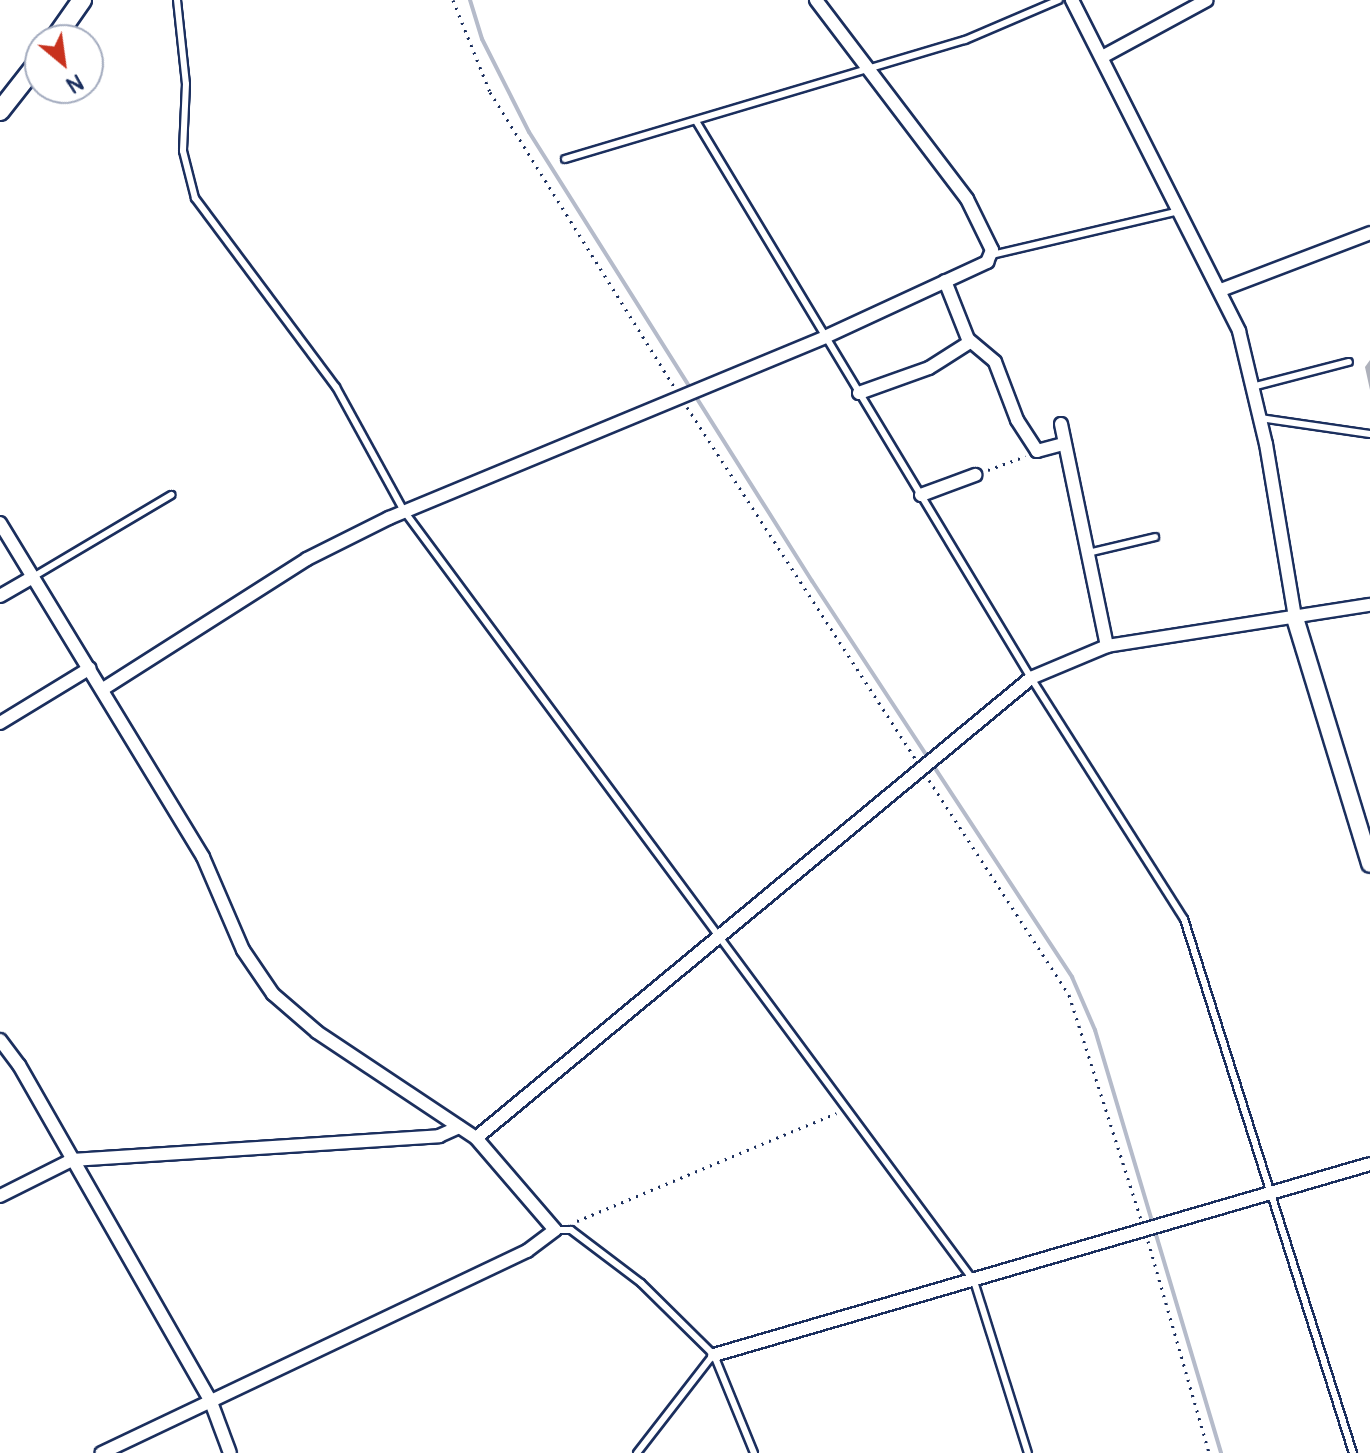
<!DOCTYPE html>
<html>
<head>
<meta charset="utf-8">
<style>
  body { margin:0 }
  #map { position:relative; width:1370px; height:1453px; overflow:hidden; background:#fff; font-family:Pangolin,sans-serif }
  div>[style] { position:absolute }
  .stream>* { height:4px; margin:-2px; padding:0 2px; transform-origin:2px; border-radius:2px; background:#b5bbca }
  .path>* { height:3px; margin-top:-1.5px; transform-origin:0; background:repeating-linear-gradient(90deg,#1b2f5e 0 2px,transparent 0 8px) }
  .roads { filter:drop-shadow(2px 0 #1b2f5e) drop-shadow(-2px 0 #1b2f5e) drop-shadow(0 2px #1b2f5e) drop-shadow(0 -2px #1b2f5e) }
  .service>* { height:6px; margin:-3px; padding:0 3px; transform-origin:3px; border-radius:3px; background:#fff }
  .minor>* { height:12px; margin:-6px; padding:0 6px; transform-origin:6px; border-radius:6px; background:#fff }
  .tertiary>* { height:16px; margin:-8px; padding:0 8px; transform-origin:8px; border-radius:8px; background:#fff }
  .secondary>* { height:18px; margin:-9px; padding:0 9px; transform-origin:9px; border-radius:9px; background:#fff }
  .wall>* { inset:0; background:#aeb1bb }
  span { translate:-50% -50%; white-space:nowrap; text-align:center; line-height:1.15; -webkit-text-stroke:8px #fff; paint-order:stroke }
  .north { position:absolute; left:24px; top:24px; width:80px; height:80px; box-sizing:border-box; background:#fff; border:2px solid #a4acbf; border-radius:50%; rotate:151deg; font-size:22px; font-weight:700; line-height:32px; text-align:center; color:#1b2f5e }
  .north::after { content:''; display:block; margin:auto; width:28px; height:36px; background:#c8321e; clip-path:polygon(50% 0,100% 100%,50% 72%,0 100%) }
</style>
</head>
<body>
<div id="map">
  <div class="stream">
    <div style="left:470px;top:0;width:41px;rotate:72.9deg"></div>
    <div style="left:482px;top:39px;width:104px;rotate:63.2deg"></div>
    <div style="left:529px;top:132px;width:531px;rotate:57.78deg"></div>
    <div style="left:812px;top:581px;width:474px;rotate:56.7deg"></div>
    <div style="left:1072px;top:977px;width:58px;rotate:66.5deg"></div>
    <div style="left:1095px;top:1030px;width:441px;rotate:73.4deg"></div>
  </div>
  <div class="path">
    <div style="left:453px;top:0;width:99px;rotate:68.1deg"></div>
    <div style="left:490px;top:92px;width:348px;rotate:58deg"></div>
    <div style="left:687px;top:407px;width:421px;rotate:57deg"></div>
    <div style="left:988px;top:470px;width:40px;rotate:-20.2deg"></div>
    <div style="left:929px;top:780px;width:257px;rotate:56.9deg"></div>
    <div style="left:1069px;top:995px;width:235px;rotate:72.2deg"></div>
    <div style="left:577px;top:1221px;width:281px;rotate:-22.6deg"></div>
    <div style="left:1148px;top:1241px;width:221px;rotate:73.9deg"></div>
  </div>
  <div class="roads">
    <div class="service">
      <div style="left:177px;top:0;width:84px;rotate:83.9deg"></div>
      <div style="left:186px;top:84px;width:67px;rotate:92.6deg"></div>
      <div style="left:183px;top:151px;width:49px;rotate:75.7deg"></div>
      <div style="left:195px;top:198px;width:236px;rotate:53.3deg"></div>
      <div style="left:336px;top:387px;width:141px;rotate:61.3deg"></div>
      <div style="left:404px;top:511px;width:958px;rotate:53.49deg"></div>
      <div style="left:974px;top:1281px;width:180px;rotate:72.6deg"></div>
      <div style="left:696px;top:121px;width:650px;rotate:58.98deg"></div>
      <div style="left:1031px;top:678px;width:285px;rotate:57.6deg"></div>
      <div style="left:1184px;top:919px;width:560px;rotate:72.44deg"></div>
      <div style="left:565px;top:159px;width:417px;rotate:-16.6deg"></div>
      <div style="left:965px;top:40px;width:102px;rotate:-23.1deg"></div>
      <div style="left:992px;top:255px;width:189px;rotate:-13.2deg"></div>
      <div style="left:1252px;top:387px;width:100px;rotate:-14.5deg"></div>
      <div style="left:1260px;top:418px;width:111px;rotate:8.3deg"></div>
      <div style="left:1088px;top:553px;width:69px;rotate:-13.4deg"></div>
      <div style="left:33px;top:577px;width:161px;rotate:-30.7deg"></div>
      <div style="left:555px;top:1230px;width:16px"></div>
      <div style="left:571px;top:1230px;width:88px;rotate:37.1deg"></div>
      <div style="left:641px;top:1283px;width:103px;rotate:44.6deg"></div>
      <div style="left:714px;top:1355px;width:106px;rotate:67.8deg"></div>
      <div style="left:637px;top:1453px;width:124px;rotate:-52.2deg"></div>
    </div>
    <div class="minor">
      <div style="left:1072px;top:0;width:371px;rotate:63.2deg"></div>
      <div style="left:1239px;top:331px;width:116px;rotate:76.6deg"></div>
      <div style="left:1266px;top:444px;width:176px;rotate:80.5deg"></div>
      <div style="left:1102px;top:57px;width:119px;rotate:-28.5deg"></div>
      <div style="left:945px;top:281px;width:62px;rotate:68.4deg"></div>
      <div style="left:968px;top:339px;width:35px;rotate:40deg"></div>
      <div style="left:995px;top:362px;width:62px;rotate:69.2deg"></div>
      <div style="left:1017px;top:420px;width:37px;rotate:57deg"></div>
      <div style="left:1037px;top:451px;width:28px;rotate:-15deg"></div>
      <div style="left:1221px;top:290px;width:160px;rotate:-20.9deg"></div>
      <div style="left:859px;top:393px;width:74px;rotate:-19.7deg"></div>
      <div style="left:929px;top:368px;width:49px;rotate:-32.4deg"></div>
      <div style="left:1061px;top:424px;width:227px;rotate:78.3deg"></div>
      <div style="left:921px;top:495px;width:58px;rotate:-20.3deg"></div>
      <div style="left:0;top:523px;width:391px;rotate:58.7deg"></div>
      <div style="left:203px;top:857px;width:101px;rotate:66.7deg"></div>
      <div style="left:243px;top:950px;width:53px;rotate:55.7deg"></div>
      <div style="left:273px;top:994px;width:58px;rotate:40.8deg"></div>
      <div style="left:317px;top:1032px;width:191px;rotate:33.7deg"></div>
      <div style="left:476px;top:1138px;width:121px;rotate:49.3deg"></div>
      <div style="left:555px;top:1230px;width:35px;rotate:143deg"></div>
      <div style="left:527px;top:1251px;width:471px;rotate:154.6deg"></div>
      <div style="left:0;top:596px;width:38px;rotate:-30deg"></div>
      <div style="left:103px;top:689px;width:242px;rotate:-32.5deg"></div>
      <div style="left:307px;top:559px;width:92px;rotate:-26.6deg"></div>
      <div style="left:389px;top:518px;width:472px;rotate:-22.5deg"></div>
      <div style="left:825px;top:337px;width:179px;rotate:-24.8deg"></div>
      <div style="left:987px;top:262px;width:13px;rotate:-67deg"></div>
      <div style="left:992px;top:250px;width:57px;rotate:-116.1deg"></div>
      <div style="left:967px;top:199px;width:250px;rotate:-127.2deg"></div>
      <div style="left:0;top:723px;width:105px;rotate:-31.4deg"></div>
      <div style="left:0;top:1040px;width:31px;rotate:53deg"></div>
      <div style="left:19px;top:1065px;width:388px;rotate:60.3deg"></div>
      <div style="left:211px;top:1402px;width:54px;rotate:69.6deg"></div>
      <div style="left:476px;top:1138px;width:721px;rotate:-39.65deg"></div>
      <div style="left:1031px;top:678px;width:82px;rotate:-22.8deg"></div>
      <div style="left:1107px;top:646px;width:266px;rotate:-8.9deg"></div>
      <div style="left:0;top:1196px;width:80px;rotate:-26.6deg"></div>
      <div style="left:72px;top:1160px;width:368px;rotate:-3.7deg"></div>
      <div style="left:439px;top:1136px;width:22px;rotate:-24deg"></div>
      <div style="left:714px;top:1355px;width:683px;rotate:-16.23deg"></div>
    </div>
    <div class="tertiary">
      <div style="left:1295px;top:618px;width:257px;rotate:73deg"></div>
    </div>
    <div class="secondary">
      <div style="left:54px;top:40px;width:49px;rotate:-55deg"></div>
      <div style="left:0;top:111px;width:65px;rotate:-51.9deg"></div>
    </div>
  </div>
  <div class="wall">
    <div style="clip-path:polygon(1370px 360px,1370px 390px,1365px 367px)"></div>
  </div>
  <div class="north">N</div>
</div>
</body>
</html>
